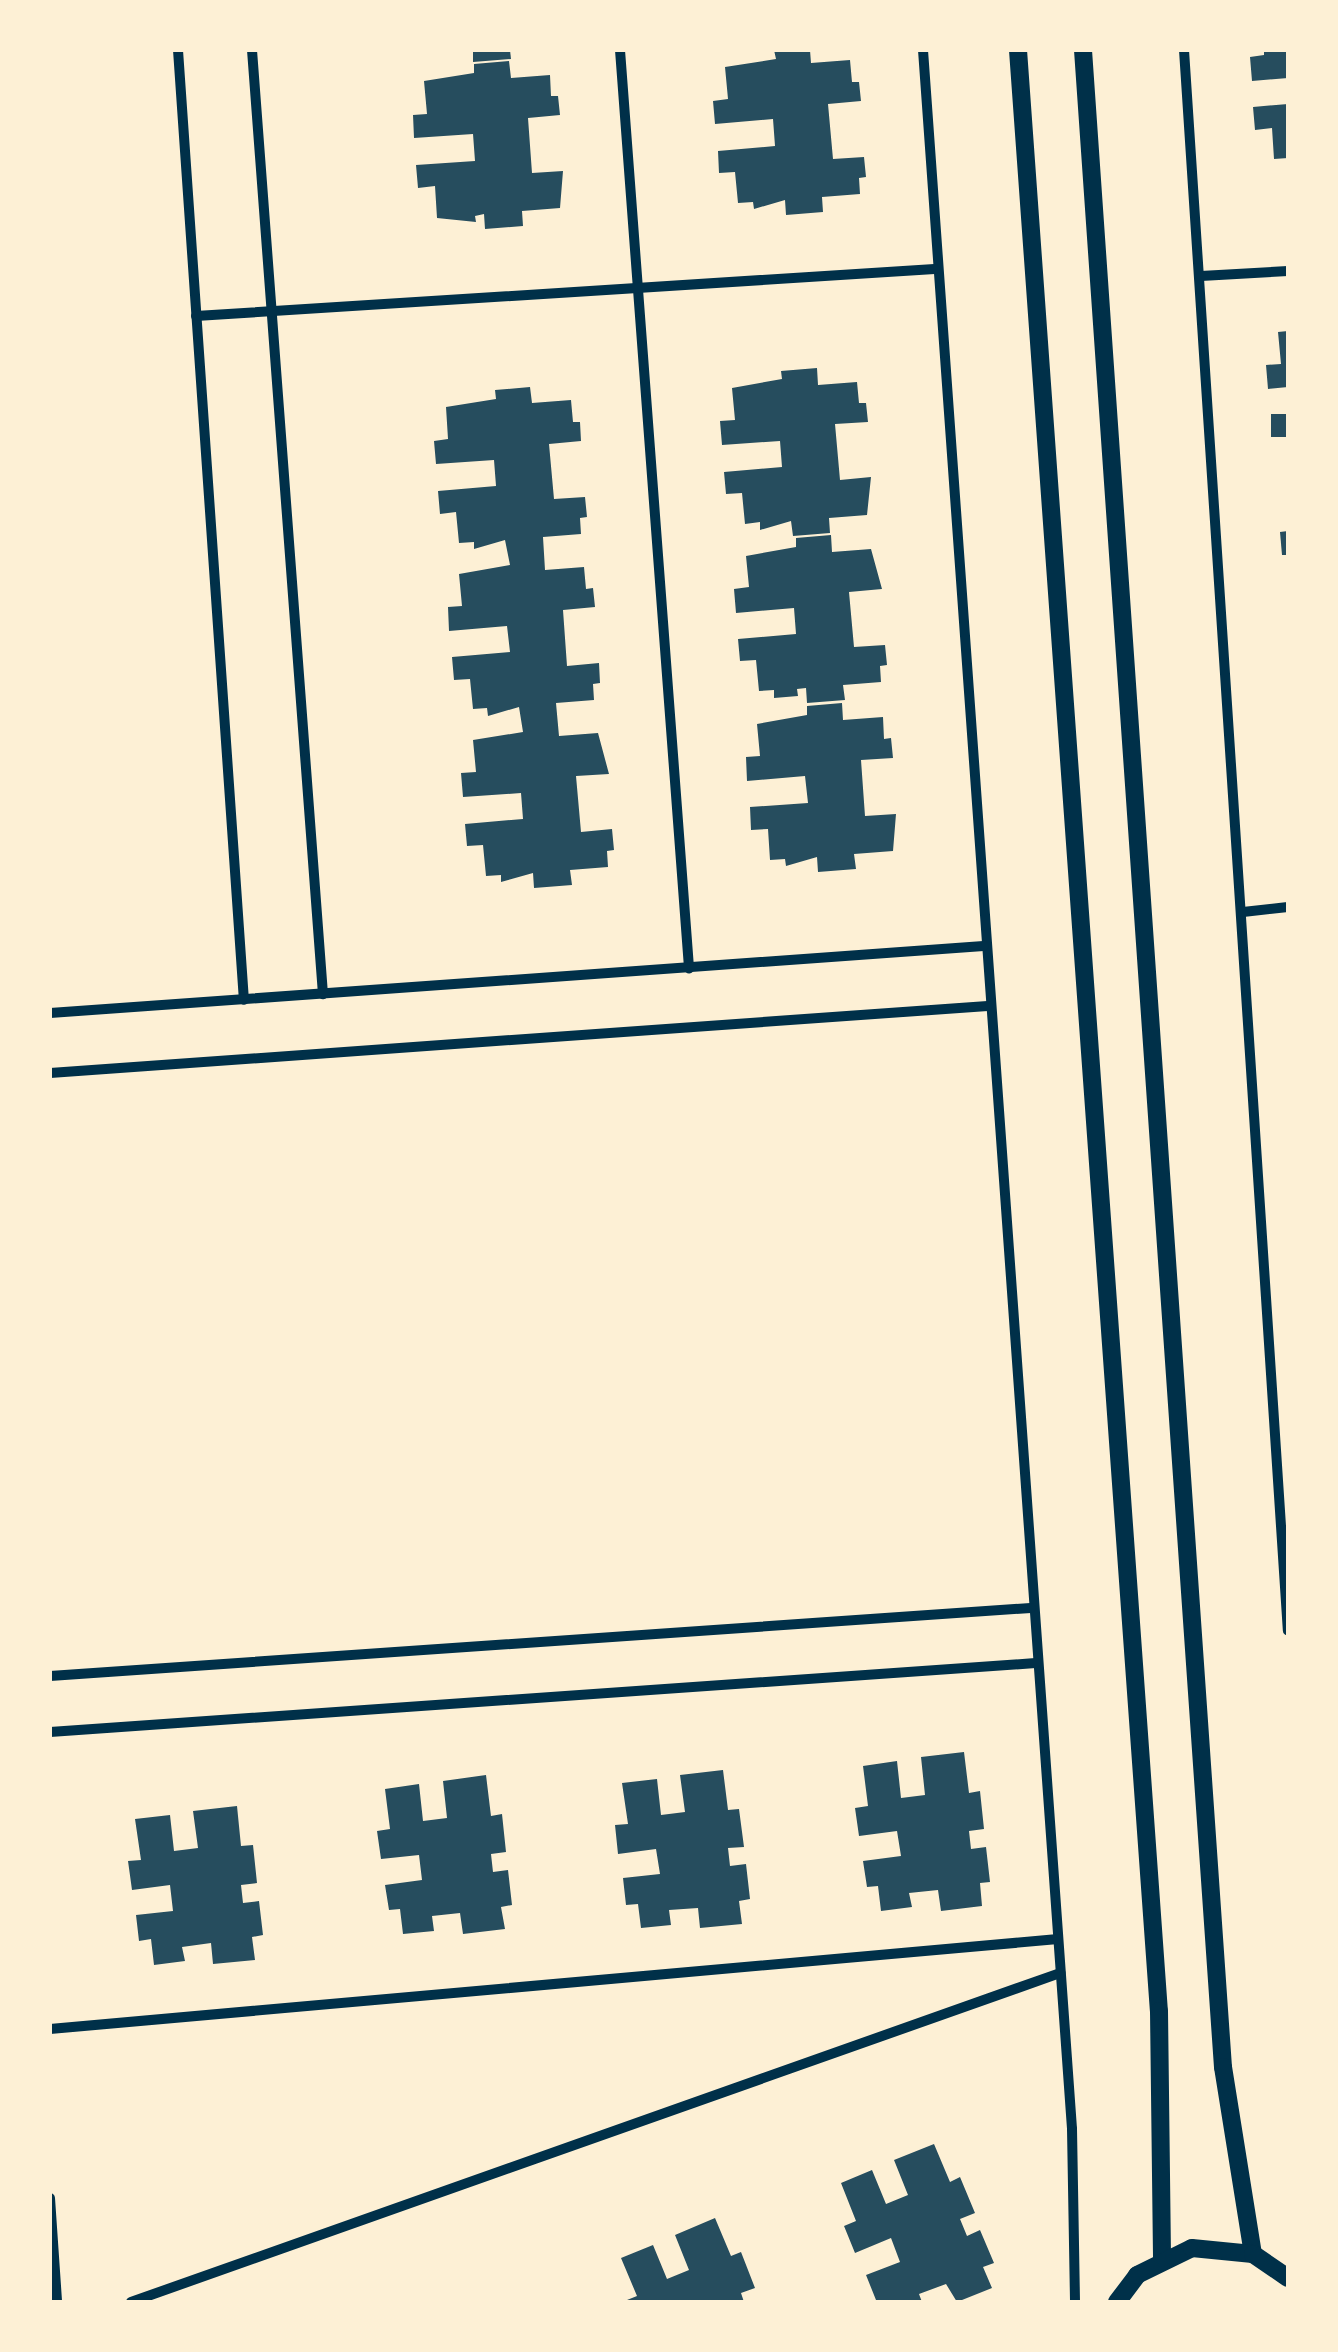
<!DOCTYPE html>
<html>
<head>
<meta charset="utf-8">
<style>
  body { margin:0 }
  #map { position:relative; width:1338px; height:2352px; overflow:hidden; background:#fdf0d5; font-family:"Source Serif 4",serif }
  div>[style] { position:absolute }
  .building>* { inset:0; background:#264d5e; transform-origin:0 0 }
  .minor>* { height:10px; margin:-5px; padding:0 5px; transform-origin:5px; border-radius:5px; background:#003049 }
  .tertiary>* { height:18px; margin:-9px; padding:0 9px; transform-origin:9px; border-radius:9px; background:#003049 }
  span { translate:-50% -50%; white-space:nowrap; text-align:center; line-height:1.15; -webkit-text-stroke:8px #fdf0d5; paint-order:stroke }
  .frame { position:absolute; inset:0; border:52px solid #fdf0d5; pointer-events:none }
</style>
</head>
<body>
<div id="map">
  <div class="building">
    <div style="clip-path:polygon(473px 50px,510px 50px,511px 59px,473px 62px)"></div>
    <div style="clip-path:polygon(774px 50px,810px 50px,811px 63px,850px 60px,852px 82px,859px 82px,861px 101px,828px 104px,833px 159px,864px 157px,866px 177px,859px 178px,860px 194px,822px 197px,823px 212px,786px 215px,785px 200px,754px 209px,753px 202px,738px 203px,735px 172px,719px 173px,718px 151px,775px 146px,773px 119px,715px 124px,713px 101px,728px 99px,725px 67px,776px 59px)"></div>
    <div style="clip-path:polygon(1264px 50px,1288px 50px,1288px 78px,1252px 81px,1250px 57px,1264px 55px)"></div>
    <div style="clip-path:polygon(509px 61px,511px 78px,550px 75px,551px 96px,558px 96px,560px 115px,528px 118px,532px 173px,563px 171px,560px 208px,522px 211px,523px 226px,485px 229px,484px 214px,475px 216px,476px 222px,437px 218px,435px 186px,418px 188px,416px 165px,475px 161px,473px 134px,414px 138px,413px 115px,427px 114px,424px 81px,474px 73px,474px 64px)"></div>
    <div style="clip-path:polygon(1288px 104px,1288px 158px,1274px 159px,1272px 128px,1255px 130px,1253px 107px)"></div>
    <div style="clip-path:polygon(1288px 331px,1288px 387px,1268px 389px,1266px 365px,1281px 364px,1278px 332px)"></div>
    <div style="clip-path:polygon(817px 368px,818px 385px,857px 382px,859px 403px,866px 403px,868px 422px,835px 424px,840px 480px,871px 477px,867px 515px,829px 518px,830px 533px,793px 536px,791px 521px,760px 530px,760px 522px,745px 524px,742px 493px,726px 494px,724px 472px,782px 467px,780px 441px,722px 445px,720px 421px,735px 420px,732px 388px,782px 379px,781px 371px)"></div>
    <div style="clip-path:polygon(530px 387px,532px 403px,571px 400px,573px 422px,580px 422px,581px 441px,549px 444px,554px 499px,585px 497px,587px 517px,580px 518px,581px 534px,543px 537px,545px 570px,584px 567px,586px 589px,593px 588px,595px 607px,563px 610px,567px 666px,599px 663px,600px 683px,593px 684px,594px 700px,556px 703px,559px 736px,598px 733px,609px 774px,576px 776px,581px 832px,612px 829px,614px 850px,607px 851px,608px 867px,570px 870px,572px 885px,534px 888px,533px 873px,501px 882px,501px 875px,486px 876px,483px 845px,467px 846px,465px 824px,523px 819px,521px 793px,463px 797px,461px 773px,476px 772px,473px 740px,523px 732px,519px 707px,488px 716px,487px 708px,473px 709px,470px 679px,454px 680px,452px 657px,510px 652px,507px 626px,449px 631px,448px 607px,462px 606px,459px 574px,510px 565px,505px 540px,474px 549px,474px 542px,459px 543px,456px 512px,440px 514px,438px 491px,496px 486px,494px 460px,436px 464px,434px 441px,448px 439px,446px 407px,496px 399px,495px 390px)"></div>
    <div style="left:1288px;top:414px;width:23px;height:17px;rotate:90deg"></div>
    <div style="clip-path:polygon(1288px 531px,1288px 555px,1282px 555px,1280px 532px)"></div>
    <div style="clip-path:polygon(831px 535px,832px 552px,871px 549px,882px 589px,849px 592px,854px 647px,885px 645px,887px 665px,880px 666px,881px 682px,843px 685px,845px 700px,807px 703px,806px 688px,797px 689px,798px 696px,774px 698px,774px 690px,759px 691px,756px 660px,740px 661px,738px 639px,796px 634px,794px 608px,736px 613px,734px 589px,749px 587px,746px 556px,796px 547px,796px 538px)"></div>
    <div style="clip-path:polygon(842px 703px,843px 720px,883px 717px,884px 739px,891px 738px,893px 758px,861px 760px,865px 816px,896px 814px,893px 851px,854px 854px,856px 869px,818px 872px,817px 857px,786px 866px,785px 859px,770px 860px,768px 829px,751px 830px,750px 807px,808px 803px,805px 776px,747px 781px,746px 757px,760px 756px,757px 724px,807px 715px,807px 706px)"></div>
    <div style="clip-path:polygon(964px 1752px,969px 1793px,980px 1791px,984px 1829px,969px 1831px,971px 1849px,986px 1847px,990px 1882px,980px 1883px,982px 1906px,941px 1911px,938px 1890px,909px 1893px,912px 1907px,881px 1911px,878px 1886px,867px 1887px,863px 1861px,901px 1856px,897px 1831px,859px 1836px,855px 1808px,868px 1806px,863px 1766px,897px 1761px,901px 1798px,925px 1795px,921px 1757px)"></div>
    <div style="clip-path:polygon(723px 1770px,728px 1810px,739px 1809px,744px 1847px,728px 1848px,730px 1866px,746px 1864px,750px 1899px,739px 1901px,742px 1924px,700px 1928px,698px 1908px,669px 1910px,671px 1925px,641px 1928px,638px 1904px,626px 1905px,623px 1878px,660px 1874px,656px 1849px,618px 1854px,615px 1825px,628px 1824px,622px 1783px,657px 1779px,661px 1815px,685px 1812px,680px 1775px)"></div>
    <div style="clip-path:polygon(486px 1775px,491px 1816px,502px 1814px,506px 1852px,491px 1854px,493px 1872px,508px 1870px,512px 1905px,501px 1907px,505px 1929px,463px 1934px,460px 1913px,432px 1916px,434px 1931px,403px 1934px,400px 1909px,389px 1910px,385px 1885px,422px 1880px,419px 1855px,381px 1859px,377px 1831px,390px 1829px,385px 1789px,419px 1784px,423px 1821px,447px 1818px,443px 1781px)"></div>
    <div style="clip-path:polygon(237px 1806px,241px 1846px,253px 1845px,257px 1883px,241px 1885px,243px 1903px,259px 1901px,263px 1935px,252px 1937px,255px 1960px,213px 1964px,211px 1943px,182px 1947px,185px 1961px,154px 1965px,151px 1939px,139px 1941px,136px 1915px,173px 1911px,170px 1885px,132px 1890px,128px 1861px,141px 1860px,135px 1819px,170px 1815px,174px 1851px,198px 1848px,193px 1811px)"></div>
    <div style="clip-path:polygon(934px 2144px,950px 2182px,960px 2177px,975px 2213px,960px 2219px,967px 2236px,980px 2230px,994px 2263px,983px 2267px,992px 2288px,957px 2302px,946px 2284px,919px 2294px,922px 2302px,876px 2300px,866px 2275px,900px 2262px,891px 2238px,855px 2253px,844px 2226px,856px 2221px,841px 2183px,872px 2170px,886px 2204px,908px 2195px,894px 2160px)"></div>
    <div style="clip-path:polygon(715px 2218px,731px 2256px,741px 2252px,755px 2288px,741px 2293px,744px 2302px,622px 2302px,637px 2296px,621px 2258px,653px 2245px,667px 2279px,689px 2270px,675px 2235px)"></div>
  </div>
  <div class="minor">
    <div style="left:178px;top:50px;width:952px;rotate:86.03deg"></div>
    <div style="left:252px;top:50px;width:947px;rotate:85.7deg"></div>
    <div style="left:620px;top:50px;width:921px;rotate:85.7deg"></div>
    <div style="left:923px;top:50px;width:2084px;rotate:85.9deg"></div>
    <div style="left:1072px;top:2129px;width:173px;rotate:89deg"></div>
    <div style="left:1184px;top:50px;width:1584px;rotate:86.24deg"></div>
    <div style="left:1201px;top:276px;width:87px;rotate:-3.3deg"></div>
    <div style="left:196px;top:316px;width:740px;rotate:-3.64deg"></div>
    <div style="left:1243px;top:912px;width:45px;rotate:-6.3deg"></div>
    <div style="left:50px;top:1013px;width:936px;rotate:-4.1deg"></div>
    <div style="left:50px;top:1073px;width:940px;rotate:-4.09deg"></div>
    <div style="left:50px;top:1676px;width:983px;rotate:-3.97deg"></div>
    <div style="left:50px;top:1732px;width:988px;rotate:-4deg"></div>
    <div style="left:50px;top:2029px;width:1012px;rotate:-5.1deg"></div>
    <div style="left:50px;top:2198px;width:104px;rotate:86.1deg"></div>
    <div style="left:131px;top:2302px;width:986px;rotate:-19.5deg"></div>
  </div>
  <div class="tertiary">
    <div style="left:1018px;top:50px;width:1966px;rotate:85.89deg"></div>
    <div style="left:1159px;top:2011px;width:246px;rotate:89.3deg"></div>
    <div style="left:1083px;top:50px;width:2022px;rotate:86.03deg"></div>
    <div style="left:1223px;top:2067px;width:189px;rotate:80.9deg"></div>
    <div style="left:1117px;top:2302px;width:34px;rotate:-53deg"></div>
    <div style="left:1137px;top:2275px;width:61px;rotate:-26.1deg"></div>
    <div style="left:1192px;top:2248px;width:61px;rotate:5.6deg"></div>
    <div style="left:1253px;top:2254px;width:42px;rotate:34.4deg"></div>
  </div>
  <div class="frame"></div>
</div>
</body>
</html>
